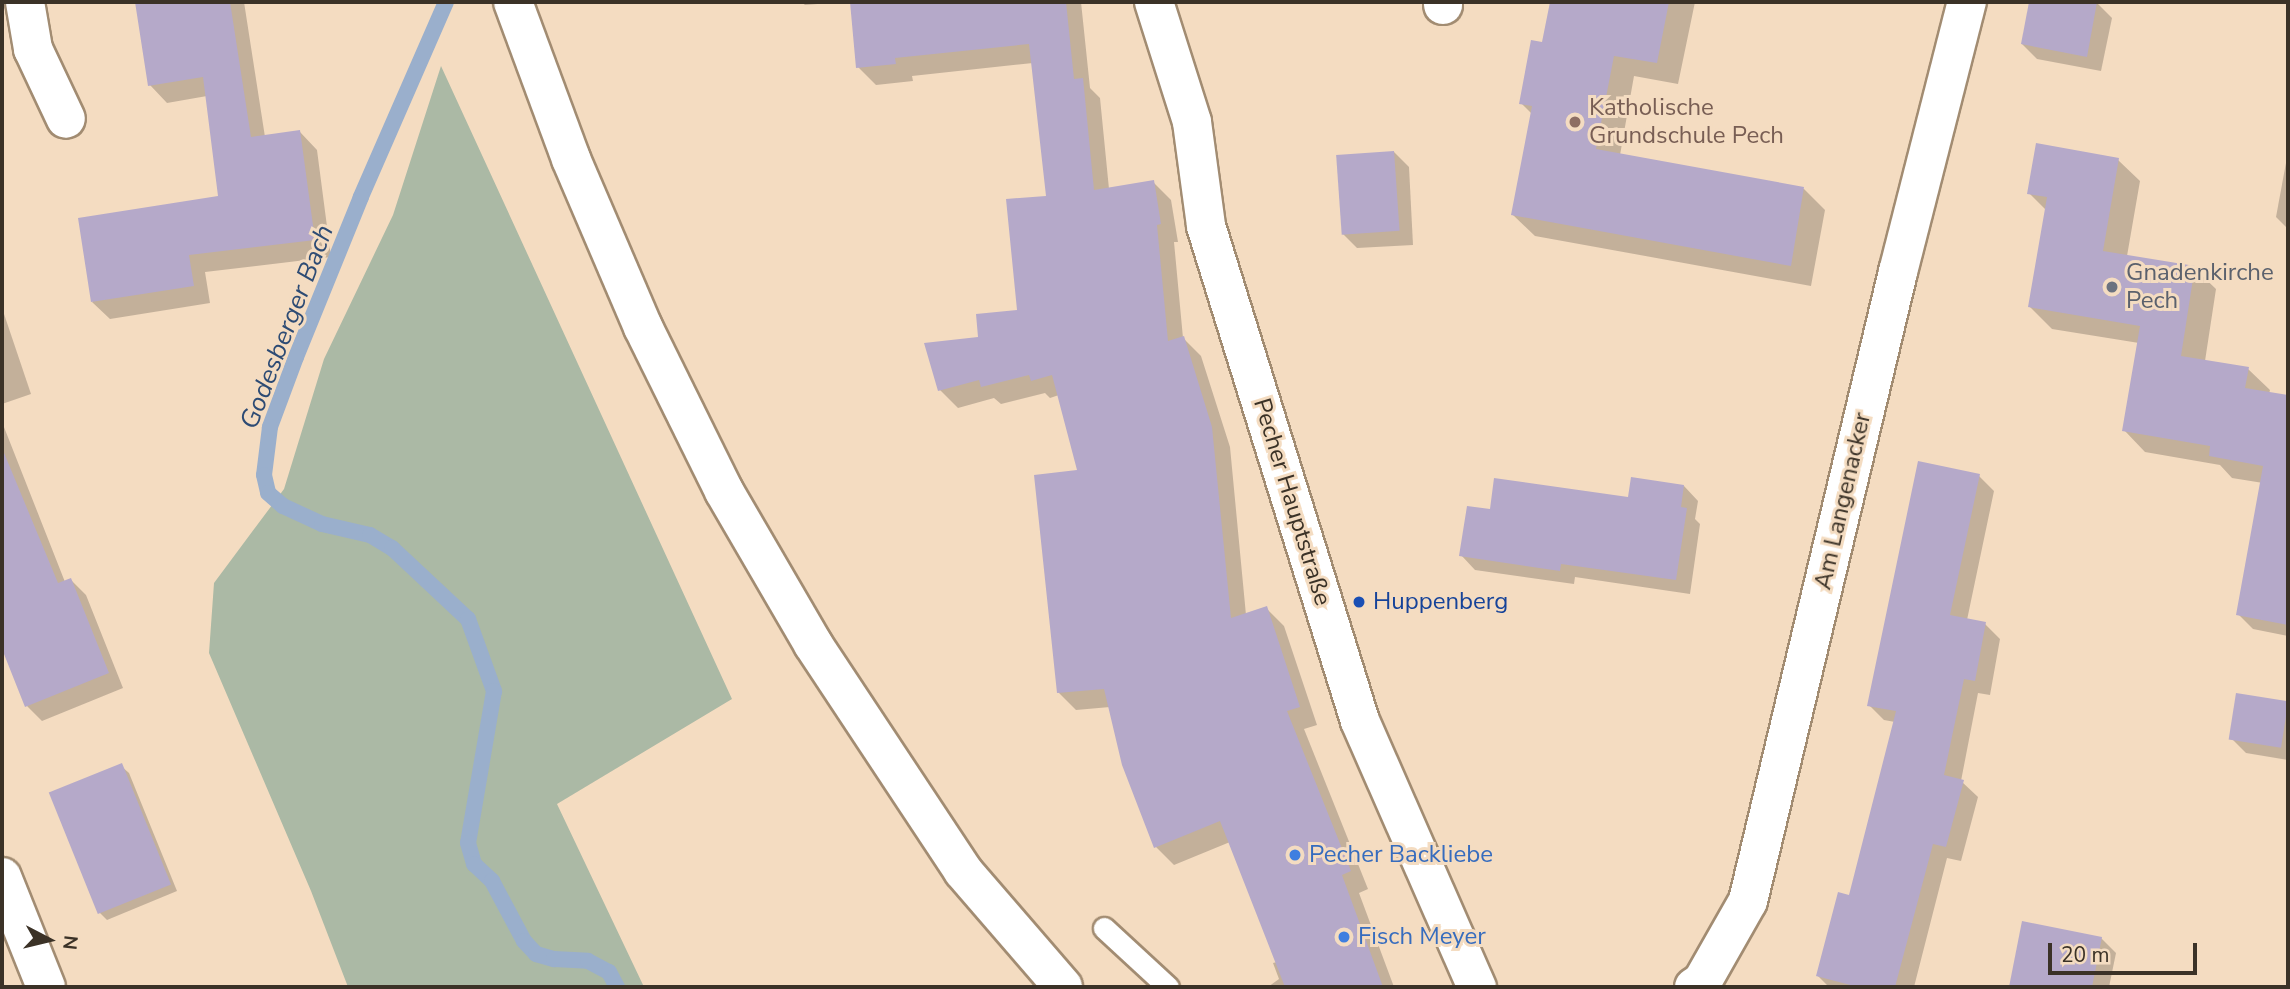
<!DOCTYPE html>
<html>
<head>
<meta charset="utf-8">
<style>
  body { margin:0 }
  #map { position:relative; width:2290px; height:989px; overflow:hidden; background:#f4dcc1; font-family:"Nunito Sans",sans-serif }
  div>[style] { position:absolute }
  .green>* { inset:0; background:#abb9a5 }
  .shadow>* { inset:0; background:#0003 }
  .stream>* { height:16px; margin:-8px; padding:0 8px; transform-origin:8px; border-radius:8px; background:#9aafcc }
  .building>* { inset:0; background:#b5a9c9; transform-origin:0 0 }
  .roads { filter:drop-shadow(2px 0 #a28c72) drop-shadow(-2px 0 #a28c72) drop-shadow(0 2px #a28c72) drop-shadow(0 -2px #a28c72) }
  .lane>* { height:21px; margin:-10.5px; padding:0 10.5px; transform-origin:10.5px; border-radius:10.5px; background:#fff }
  .street>* { height:38px; margin:-19px; padding:0 19px; transform-origin:19px; border-radius:19px; background:#fff }
  .secondary>* { height:38px; margin:-19px; padding:0 19px; transform-origin:19px; border-radius:19px; background:#fff }
  .dots>* { width:19px; height:19px; translate:-50% -50%; box-sizing:border-box; border:4px solid #f4dcc1; border-radius:50% }
  span { translate:-50% -50%; white-space:nowrap; text-align:center; line-height:1.15; -webkit-text-stroke:6px #f4dcc1; paint-order:stroke }
  .education-label { font-size:24px; color:#785e54 }
  .left { translate:0 -50%; text-align:left }
  .worship-label { font-size:24px; color:#5b616d }
  .street-label { font-size:24px; color:#3b3227 }
  .transit-label { font-size:24px; color:#164399 }
  .shop-label { font-size:24px; color:#366cbe }
  .water-label { font-size:26px; color:#2d4b74; font-style:italic }
  .frame { position:absolute; inset:0; border:4px solid #3b3227; pointer-events:none }
  .north { position:absolute; left:14px; top:905px; width:70px; height:70px; -webkit-text-stroke:5px #f4dcc1; paint-order:stroke; rotate:97deg; font-size:19px; font-weight:700; line-height:28px; text-align:center; color:#3b3227 }
  .north::after { content:''; display:block; margin:auto; width:24px; height:32px; background:#3b3227; clip-path:polygon(50% 0,100% 100%,50% 72%,0 100%) }
  .scale { position:absolute; left:2048px; top:943px; width:149px; height:32px; box-sizing:border-box; border:4px solid #3b3227; border-top:0; padding-left:9px; font-size:21px; line-height:24px; white-space:nowrap; color:#3b3227; -webkit-text-stroke:5px #f4dcc1; paint-order:stroke }
</style>
</head>
<body>
<div id="map">
  <div class="green">
    <div style="clip-path:polygon(441px 66px,732px 699px,557px 804px,644px 987px,348px 987px,311px 891px,209px 653px,214px 583px,284px 489px,324px 359px,393px 215px)"></div>
  </div>
  <div class="shadow">
    <div style="clip-path:polygon(137px 2px,244px 2px,265px 137px,300px 132px,317px 150px,331px 257px,205px 272px,210px 303px,110px 319px,92px 302px,220px 198px,207px 96px,167px 103px,150px 85px)"></div>
    <div style="clip-path:polygon(801px 2px,843px 2px,805px 5px)"></div>
    <div style="clip-path:polygon(851px 2px,1081px 2px,1090px 88px,1100px 98px,1109px 189px,1153px 182px,1171px 200px,1178px 242px,1174px 242px,1183px 338px,1201px 356px,1230px 447px,1246px 615px,1266px 608px,1284px 626px,1317px 725px,1304px 729px,1368px 889px,1359px 893px,1394px 987px,1268px 987px,1279px 979px,1273px 963px,1277px 962px,1230px 842px,1174px 865px,1156px 847px,1110px 707px,1076px 710px,1058px 692px,1079px 472px,1059px 395px,1050px 398px,1045px 393px,1001px 404px,994px 398px,958px 408px,940px 390px,980px 339px,1019px 311px,1048px 197px,1033px 63px,912px 76px,913px 81px,876px 85px,858px 67px)"></div>
    <div style="clip-path:polygon(1551px 2px,1695px 2px,1678px 84px,1634px 76px,1620px 155px,1804px 189px,1825px 210px,1811px 286px,1535px 236px,1513px 215px,1532px 114px,1521px 103px,1544px 44px)"></div>
    <div style="clip-path:polygon(2031px 2px,2097px 3px,2112px 18px,2101px 71px,2037px 59px,2022px 44px)"></div>
    <div style="clip-path:polygon(1394px 152px,1409px 167px,1413px 245px,1357px 248px,1342px 233px)"></div>
    <div style="clip-path:polygon(2288px 152px,2288px 229px,2276px 217px)"></div>
    <div style="clip-path:polygon(2118px 160px,2140px 181px,2127px 256px,2194px 268px,2216px 289px,2205px 361px,2248px 369px,2270px 390px,2269px 394px,2288px 397px,2288px 487px,2232px 478px,2220px 465px,2145px 452px,2124px 430px,2139px 343px,2052px 329px,2030px 307px,2047px 211px,2029px 193px)"></div>
    <div style="clip-path:polygon(2px 308px,31px 394px,2px 404px)"></div>
    <div style="clip-path:polygon(2px 422px,65px 582px,71px 580px,86px 595px,123px 688px,42px 721px,27px 706px,2px 644px)"></div>
    <div style="clip-path:polygon(1979px 476px,1994px 491px,1967px 620px,1985px 624px,2000px 639px,1990px 695px,1978px 693px,1961px 781px,1978px 797px,1961px 861px,1947px 858px,1914px 987px,1829px 987px,1818px 976px,1850px 897px,1895px 722px,1884px 720px,1869px 705px)"></div>
    <div style="clip-path:polygon(1684px 486px,1698px 501px,1695px 519px,1700px 524px,1690px 594px,1575px 577px,1574px 584px,1475px 570px,1461px 555px,1491px 511px,1630px 499px)"></div>
    <div style="clip-path:polygon(2252px 534px,2288px 541px,2288px 636px,2253px 629px,2238px 614px)"></div>
    <div style="clip-path:polygon(2238px 695px,2288px 703px,2288px 760px,2246px 753px,2231px 738px)"></div>
    <div style="clip-path:polygon(121px 766px,129px 773px,177px 891px,107px 920px,100px 913px)"></div>
    <div style="clip-path:polygon(2024px 923px,2101px 938px,2116px 953px,2109px 987px,2011px 987px)"></div>
  </div>
  <div class="stream">
    <div style="left:446px;top:2px;width:213px;rotate:113.6deg"></div>
    <div style="left:361px;top:197px;width:173px;rotate:112.1deg"></div>
    <div style="left:296px;top:357px;width:75px;rotate:110.4deg"></div>
    <div style="left:270px;top:427px;width:48px;rotate:97.1deg"></div>
    <div style="left:264px;top:475px;width:18px;rotate:77deg"></div>
    <div style="left:268px;top:493px;width:20px;rotate:41deg"></div>
    <div style="left:283px;top:506px;width:43px;rotate:24.8deg"></div>
    <div style="left:322px;top:524px;width:49px;rotate:12.9deg"></div>
    <div style="left:370px;top:535px;width:26px;rotate:31deg"></div>
    <div style="left:392px;top:548px;width:104px;rotate:43.1deg"></div>
    <div style="left:468px;top:619px;width:77px;rotate:70.1deg"></div>
    <div style="left:494px;top:691px;width:154px;rotate:99.7deg"></div>
    <div style="left:468px;top:843px;width:22px;rotate:74deg"></div>
    <div style="left:474px;top:864px;width:25px;rotate:43deg"></div>
    <div style="left:492px;top:881px;width:68px;rotate:61.9deg"></div>
    <div style="left:524px;top:941px;width:18px;rotate:47deg"></div>
    <div style="left:536px;top:954px;width:19px;rotate:16deg"></div>
    <div style="left:554px;top:959px;width:34px;rotate:3deg"></div>
    <div style="left:588px;top:961px;width:24px;rotate:28deg"></div>
    <div style="left:609px;top:972px;width:17px;rotate:62deg"></div>
  </div>
  <div class="building">
    <div style="clip-path:polygon(135px 2px,230px 2px,251px 137px,300px 130px,315px 240px,189px 255px,194px 286px,91px 302px,78px 218px,218px 196px,203px 77px,148px 86px)"></div>
    <div style="clip-path:polygon(850px 2px,1066px 2px,1074px 79px,1083px 78px,1094px 190px,1154px 180px,1161px 224px,1157px 225px,1168px 341px,1184px 336px,1212px 427px,1231px 618px,1267px 606px,1300px 707px,1287px 711px,1351px 871px,1342px 875px,1383px 987px,1285px 987px,1220px 821px,1154px 848px,1122px 765px,1104px 689px,1057px 693px,1034px 475px,1077px 470px,1052px 375px,1031px 381px,1029px 375px,981px 387px,979px 380px,938px 391px,924px 343px,978px 337px,976px 314px,1017px 310px,1006px 199px,1046px 196px,1029px 44px,895px 58px,896px 64px,856px 68px)"></div>
    <div style="clip-path:polygon(1550px 2px,1669px 2px,1657px 63px,1614px 56px,1596px 149px,1804px 187px,1791px 266px,1511px 215px,1532px 106px,1519px 104px,1531px 40px,1542px 42px)"></div>
    <div style="clip-path:polygon(2029px 2px,2097px 2px,2087px 57px,2021px 44px)"></div>
    <div style="clip-path:polygon(2036px 143px,2119px 158px,2103px 251px,2195px 266px,2181px 356px,2249px 367px,2245px 388px,2288px 395px,2288px 625px,2236px 615px,2263px 466px,2209px 456px,2210px 446px,2122px 431px,2140px 326px,2028px 307px,2047px 197px,2027px 194px)"></div>
    <div style="left:1394px;top:151px;width:80px;height:58px;rotate:86deg"></div>
    <div style="clip-path:polygon(2px 448px,58px 583px,71px 578px,109px 673px,25px 707px,2px 649px)"></div>
    <div style="clip-path:polygon(1918px 461px,1980px 474px,1950px 615px,1986px 622px,1975px 681px,1964px 679px,1944px 775px,1964px 780px,1946px 847px,1933px 844px,1895px 987px,1858px 987px,1816px 976px,1838px 892px,1849px 895px,1896px 711px,1867px 706px)"></div>
    <div style="clip-path:polygon(1631px 477px,1684px 485px,1681px 507px,1687px 508px,1676px 580px,1561px 564px,1560px 571px,1459px 556px,1467px 506px,1490px 509px,1494px 478px,1628px 497px)"></div>
    <div style="left:2236px;top:693px;width:53px;height:47px;rotate:9deg"></div>
    <div style="left:122px;top:763px;width:131px;height:79px;rotate:68deg"></div>
    <div style="clip-path:polygon(2022px 921px,2102px 937px,2092px 987px,2009px 987px)"></div>
  </div>
  <div class="roads">
    <div class="lane">
      <div style="left:1104px;top:928px;width:87px;rotate:42.7deg"></div>
    </div>
    <div class="street">
      <div style="left:25px;top:2px;width:48px;rotate:80.3deg"></div>
      <div style="left:33px;top:49px;width:77px;rotate:64.8deg"></div>
      <div style="left:1154px;top:2px;width:126px;rotate:72.4deg"></div>
      <div style="left:1192px;top:122px;width:105px;rotate:82.3deg"></div>
      <div style="left:1206px;top:226px;width:518px;rotate:72.72deg"></div>
      <div style="left:1360px;top:721px;width:291px;rotate:66.3deg"></div>
      <div style="left:1443px;top:2px;width:3px;rotate:90deg"></div>
      <div style="left:2px;top:877px;width:118px;rotate:68.2deg"></div>
      <div style="left:1694px;top:987px;width:9px;rotate:-32deg"></div>
      <div style="left:1702px;top:982px;width:93px;rotate:-60.4deg"></div>
      <div style="left:1748px;top:901px;width:647px;rotate:-76.59deg"></div>
      <div style="left:1898px;top:272px;width:279px;rotate:-75.7deg"></div>
    </div>
    <div class="secondary">
      <div style="left:513px;top:2px;width:167px;rotate:69.7deg"></div>
      <div style="left:571px;top:159px;width:183px;rotate:66.8deg"></div>
      <div style="left:643px;top:327px;width:183px;rotate:63.7deg"></div>
      <div style="left:724px;top:491px;width:177px;rotate:59.8deg"></div>
      <div style="left:813px;top:644px;width:272px;rotate:56.5deg"></div>
      <div style="left:963px;top:871px;width:153px;rotate:49.2deg"></div>
    </div>
  </div>
  <div class="dots">
    <div style="left:1575px;top:122px;background:#8d6e63"></div>
    <div style="left:2112px;top:287px;background:#6b7280"></div>
    <div style="left:1359px;top:602px;background:#1a4fb4"></div>
    <div style="left:1295px;top:855px;background:#3f7fe0"></div>
    <div style="left:1344px;top:937px;background:#3f7fe0"></div>
  </div>
  <div class="education-label">
    <span class="left" style="left:1589px;top:122px">Katholische<br>Grundschule Pech</span>
  </div>
  <div class="worship-label">
    <span class="left" style="left:2126px;top:287px">Gnadenkirche<br>Pech</span>
  </div>
  <div class="street-label">
    <span style="left:1843px;top:501px;rotate:-77deg">Am Langenacker</span>
    <span style="left:1292px;top:502px;rotate:73deg">Pecher Hauptstraße</span>
  </div>
  <div class="transit-label">
    <span class="left" style="left:1373px;top:602px">Huppenberg</span>
  </div>
  <div class="shop-label">
    <span class="left" style="left:1309px;top:855px">Pecher Backliebe</span>
    <span class="left" style="left:1358px;top:937px">Fisch Meyer</span>
  </div>
  <div class="water-label">
    <span style="left:287px;top:327px;rotate:-69deg">Godesberger Bach</span>
  </div>
  <div class="frame"></div>
  <div class="north">N</div>
  <div class="scale">20 m</div>
</div>
</body>
</html>
